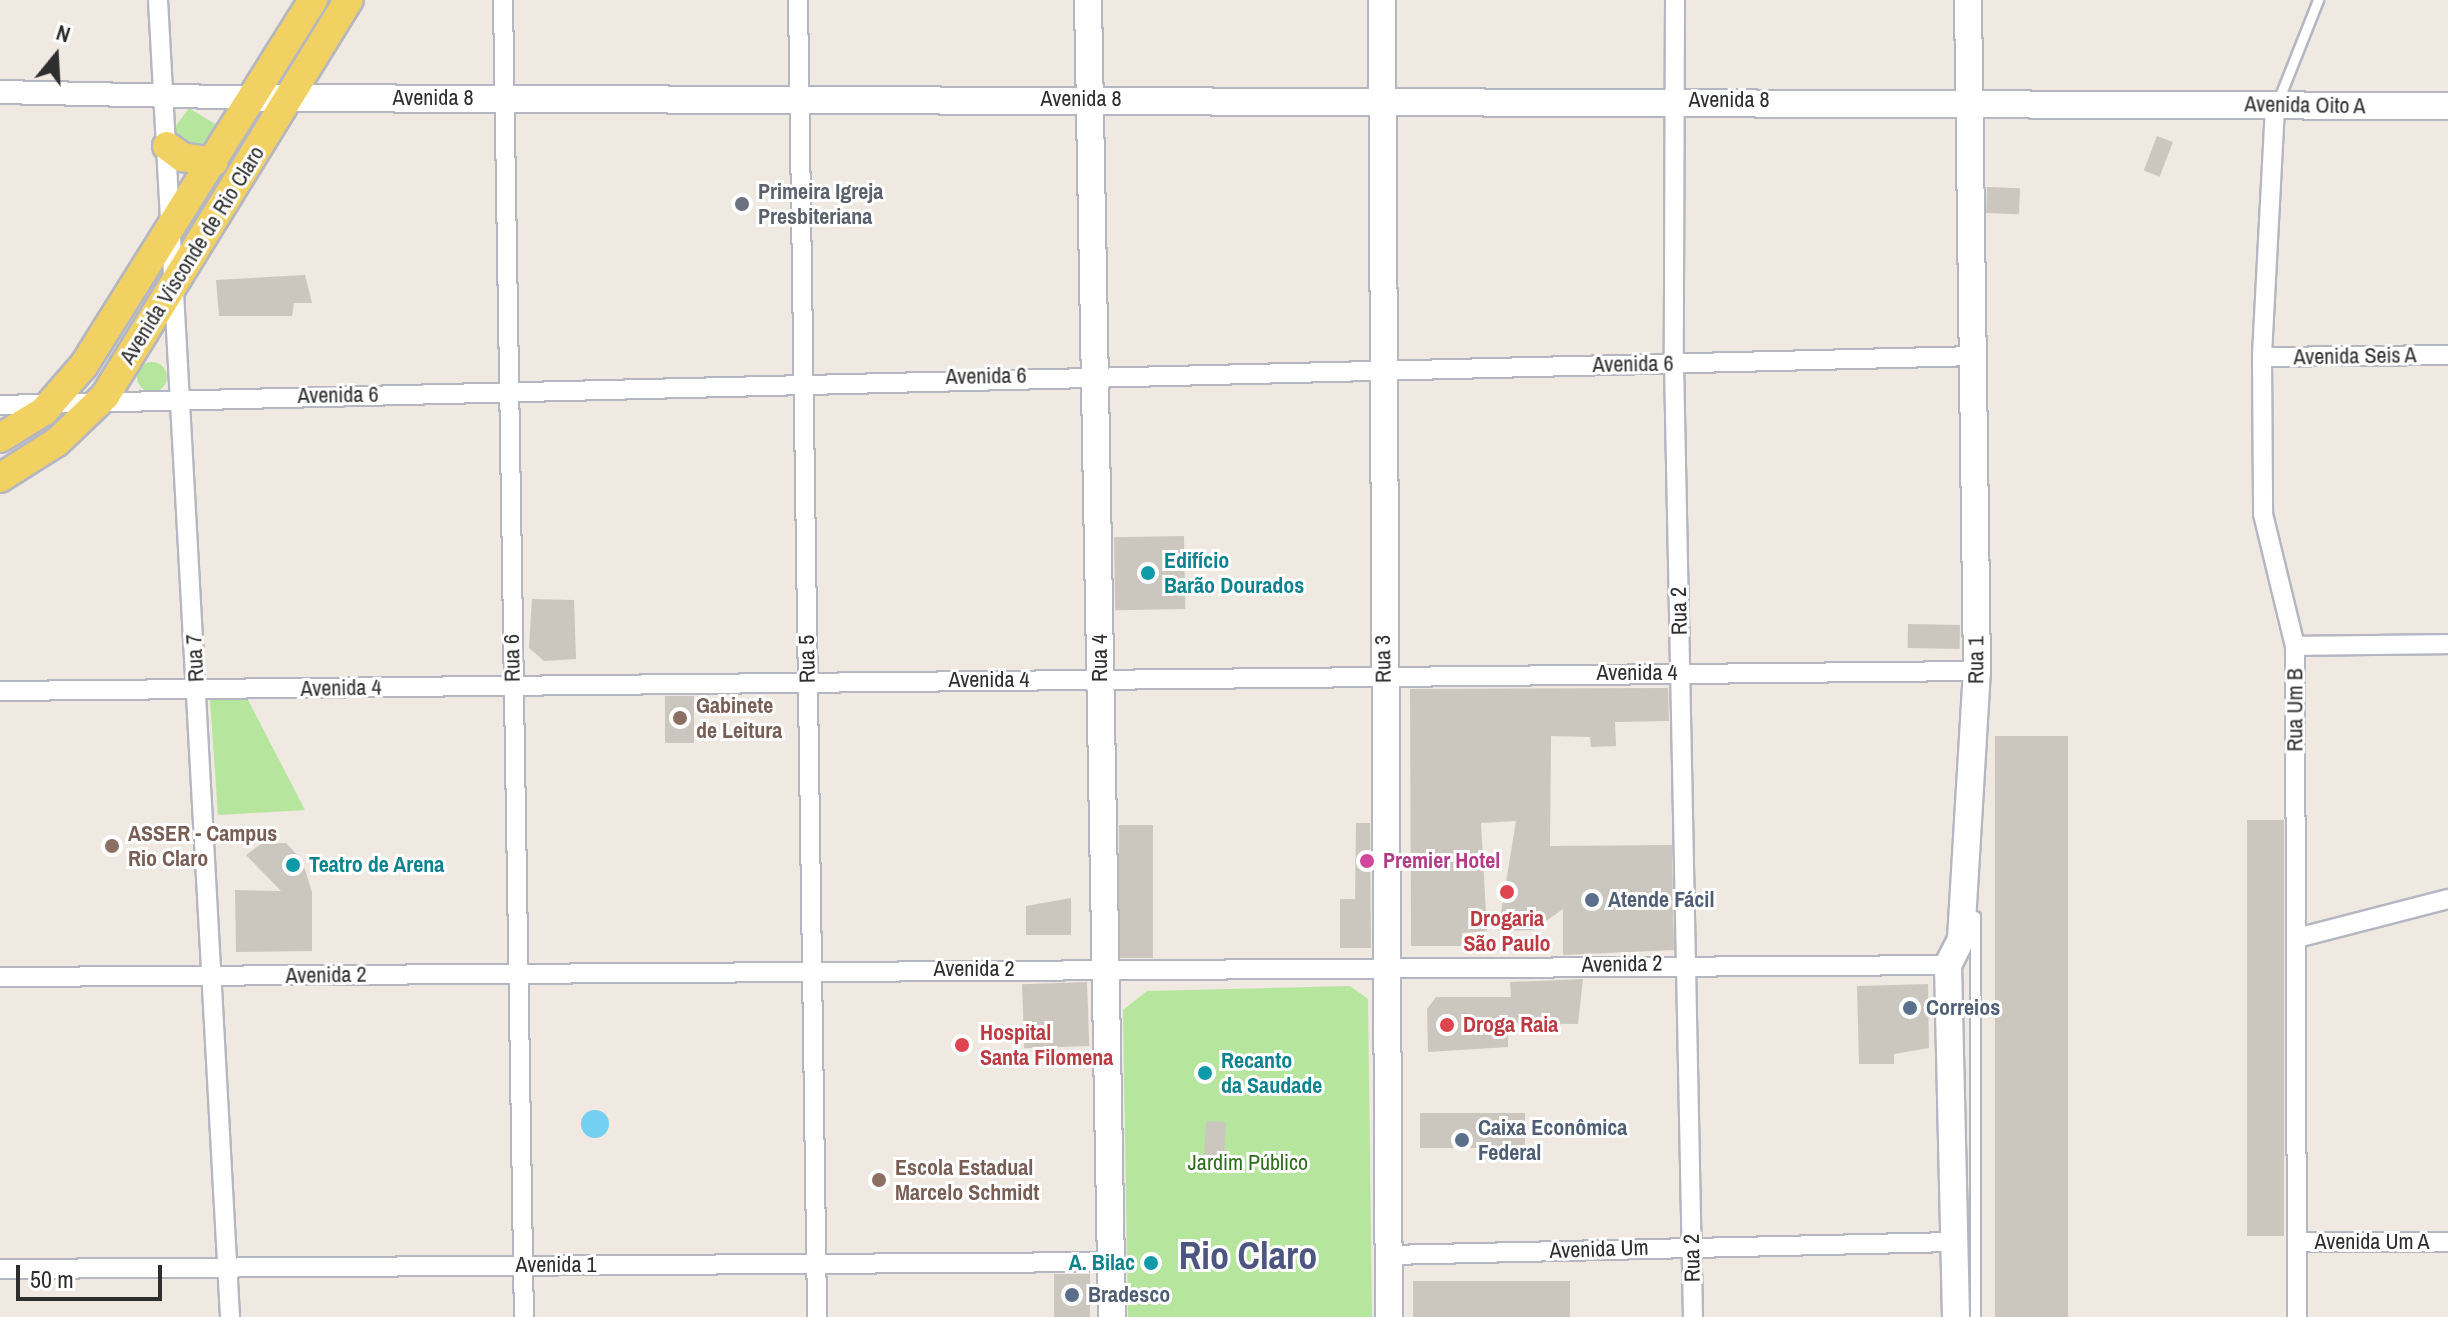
<!DOCTYPE html>
<html>
<head>
<meta charset="utf-8">
<style>
  body { margin:0 }
  #map { position:relative; width:2448px; height:1317px; overflow:hidden; background:#efe9e1; font-family:"Archivo Narrow",sans-serif }
  div>[style] { position:absolute }
  .green>* { inset:0; background:#b6e59e }
  .round { border-radius:50% }
  .water>* { inset:0; background:#75cff0 }
  .building>* { inset:0; background:#cbc7bf; transform-origin:0 0 }
  .roads { filter:drop-shadow(2px 0 #b4b7c1) drop-shadow(-2px 0 #b4b7c1) drop-shadow(0 2px #b4b7c1) drop-shadow(0 -2px #b4b7c1) }
  .service>* { height:9px; margin:-4.5px; padding:0 4.5px; transform-origin:4.5px; border-radius:4.5px; background:#fff }
  .minor>* { height:18px; margin:-9px; padding:0 9px; transform-origin:9px; border-radius:9px; background:#fff }
  .tertiary>* { height:22px; margin:-11px; padding:0 11px; transform-origin:11px; border-radius:11px; background:#fff }
  .secondary>* { height:26px; margin:-13px; padding:0 13px; transform-origin:13px; border-radius:13px; background:#fff }
  .primary>* { height:28px; margin:-14px; padding:0 14px; transform-origin:14px; border-radius:14px; background:#f2d163 }
  .dots>* { width:22px; height:22px; translate:-50% -50%; box-sizing:border-box; border:4px solid #fff; border-radius:50% }
  span { translate:-50% -50%; white-space:nowrap; text-align:center; line-height:1.15; -webkit-text-stroke:6px #fff; paint-order:stroke }
  .street-label { font-size:22px; color:#2e2e2e }
  .worship-label { font-size:22px; color:#5b616d; font-weight:700 }
  .left { translate:0 -50%; text-align:left }
  .culture-label { font-size:22px; color:#0d838f; font-weight:700 }
  .right { translate:-100% -50%; text-align:right }
  .education-label { font-size:22px; color:#785e54; font-weight:700 }
  .hotel-label { font-size:22px; color:#b23c85; font-weight:700 }
  .service-label { font-size:22px; color:#4e5e75; font-weight:700 }
  .health-label { font-size:22px; color:#be3a42; font-weight:700 }
  .park-label { font-size:22px; color:#2c6e1b }
  .town-label { font-size:38px; color:#4d5680; font-weight:700 }
  .north { position:absolute; left:16px; top:16px; width:80px; height:80px; -webkit-text-stroke:6px #fff; paint-order:stroke; rotate:18deg; font-size:22px; font-weight:700; line-height:32px; text-align:center; color:#2e2e2e }
  .north::after { content:''; display:block; margin:auto; width:28px; height:36px; background:#2e2e2e; clip-path:polygon(50% 0,100% 100%,50% 72%,0 100%) }
  .scale { position:absolute; left:16px; top:1265px; width:146px; height:36px; box-sizing:border-box; border:4px solid #2e2e2e; border-top:0; padding-left:10px; font-size:24px; line-height:28px; white-space:nowrap; color:#2e2e2e; -webkit-text-stroke:6px #fff; paint-order:stroke }
</style>
</head>
<body>
<div id="map">
  <div class="green">
    <div style="clip-path:polygon(189px 108px,215px 124px,207px 147px,185px 149px,172px 131px)"></div>
    <div class="round" style="left:137px;top:362px;width:30px;height:30px"></div>
    <div style="clip-path:polygon(247px 698px,305px 810px,218px 815px,210px 700px)"></div>
    <div style="clip-path:polygon(1350px 986px,1368px 999px,1372px 1317px,1128px 1317px,1123px 1010px,1147px 991px)"></div>
  </div>
  <div class="water">
    <div class="round" style="left:581px;top:1110px;width:28px;height:28px"></div>
  </div>
  <div class="building">
    <div style="left:2157px;top:136px;width:17px;height:37px;rotate:21deg"></div>
    <div style="left:1987px;top:187px;width:33px;height:26px;rotate:2deg"></div>
    <div style="clip-path:polygon(305px 275px,312px 303px,294px 303px,292px 316px,219px 316px,216px 280px)"></div>
    <div style="left:1184px;top:536px;width:73px;height:70px;rotate:89deg"></div>
    <div style="clip-path:polygon(532px 599px,574px 600px,576px 659px,544px 661px,529px 648px)"></div>
    <div style="left:1908px;top:624px;width:52px;height:24px;rotate:1deg"></div>
    <div style="clip-path:polygon(1668px 688px,1669px 721px,1615px 722px,1616px 746px,1591px 747px,1590px 737px,1551px 736px,1550px 846px,1672px 845px,1674px 950px,1563px 955px,1563px 909px,1533px 930px,1498px 931px,1516px 821px,1481px 823px,1487px 931px,1462px 933px,1462px 946px,1411px 946px,1410px 689px)"></div>
    <div style="left:665px;top:696px;width:29px;height:47px"></div>
    <div style="left:1995px;top:736px;width:73px;height:581px"></div>
    <div style="left:2247px;top:820px;width:37px;height:416px"></div>
    <div style="clip-path:polygon(1356px 823px,1370px 823px,1371px 948px,1340px 948px,1340px 899px,1355px 899px)"></div>
    <div style="left:1119px;top:825px;width:34px;height:133px"></div>
    <div style="clip-path:polygon(286px 843px,302px 860px,312px 892px,312px 951px,236px 952px,235px 890px,281px 891px,246px 855px,261px 844px)"></div>
    <div style="clip-path:polygon(1071px 898px,1071px 935px,1026px 935px,1026px 906px)"></div>
    <div style="clip-path:polygon(1583px 979px,1578px 1024px,1508px 1023px,1508px 1047px,1428px 1052px,1427px 1009px,1436px 997px,1511px 997px,1510px 982px)"></div>
    <div style="left:1087px;top:982px;width:64px;height:65px;rotate:88deg"></div>
    <div style="clip-path:polygon(1928px 984px,1929px 1048px,1894px 1054px,1894px 1064px,1859px 1064px,1857px 986px)"></div>
    <div style="left:1525px;top:1113px;width:35px;height:105px;rotate:90deg"></div>
    <div style="left:1206px;top:1121px;width:20px;height:35px;rotate:3deg"></div>
    <div style="left:1054px;top:1274px;width:36px;height:43px"></div>
    <div style="left:1413px;top:1281px;width:157px;height:36px"></div>
  </div>
  <div class="roads">
    <div class="service">
      <div style="left:2278px;top:101px;width:109px;rotate:-68.4deg"></div>
      <div style="left:1975px;top:1317px;width:401px;rotate:-90deg"></div>
    </div>
    <div class="minor">
      <div style="left:158px;top:0;width:1319px;rotate:86.87deg"></div>
      <div style="left:503px;top:0;width:1317px;rotate:89.09deg"></div>
      <div style="left:798px;top:0;width:1317px;rotate:89.17deg"></div>
      <div style="left:1675px;top:0;width:363px;rotate:90.2deg"></div>
      <div style="left:1674px;top:363px;width:954px;rotate:88.86deg"></div>
      <div style="left:2275px;top:107px;width:250px;rotate:93deg"></div>
      <div style="left:2262px;top:357px;width:157px;rotate:89.6deg"></div>
      <div style="left:2263px;top:514px;width:136px;rotate:76.4deg"></div>
      <div style="left:2295px;top:646px;width:671px;rotate:89.83deg"></div>
      <div style="left:2262px;top:357px;width:186px;rotate:-0.6deg"></div>
      <div style="left:0;top:405px;width:1973px;rotate:-1.42deg"></div>
      <div style="left:2295px;top:646px;width:153px;rotate:-0.7deg"></div>
      <div style="left:0;top:691px;width:1977px;rotate:-0.58deg"></div>
      <div style="left:2297px;top:938px;width:156px;rotate:-14.5deg"></div>
      <div style="left:0;top:977px;width:1948px;rotate:-0.35deg"></div>
      <div style="left:2297px;top:1242px;width:151px"></div>
      <div style="left:1389px;top:1255px;width:564px;rotate:-1.32deg"></div>
      <div style="left:0;top:1269px;width:1112px;rotate:-0.36deg"></div>
    </div>
    <div class="tertiary">
      <div style="left:0;top:92px;width:255px;rotate:1.3deg"></div>
    </div>
    <div class="secondary">
      <div style="left:1088px;top:0;width:1317px;rotate:88.96deg"></div>
      <div style="left:1382px;top:0;width:1317px;rotate:89.7deg"></div>
      <div style="left:255px;top:98px;width:2193px;rotate:0.21deg"></div>
      <div style="left:1956px;top:1317px;width:352px;rotate:-91.3deg"></div>
      <div style="left:1948px;top:965px;width:29px;rotate:-63deg"></div>
      <div style="left:1961px;top:939px;width:268px;rotate:-86.6deg"></div>
      <div style="left:1977px;top:671px;width:671px;rotate:-90.77deg"></div>
    </div>
    <div class="primary">
      <div style="left:167px;top:146px;width:19px;rotate:36deg"></div>
      <div style="left:182px;top:157px;width:32px;rotate:9deg"></div>
      <div style="left:0;top:438px;width:52px;rotate:-31.5deg"></div>
      <div style="left:44px;top:411px;width:61px;rotate:-49deg"></div>
      <div style="left:84px;top:365px;width:431px;rotate:-57.9deg"></div>
      <div style="left:0;top:478px;width:67px;rotate:-32.3deg"></div>
      <div style="left:57px;top:442px;width:66px;rotate:-43.8deg"></div>
      <div style="left:105px;top:396px;width:465px;rotate:-58.4deg"></div>
    </div>
  </div>
  <div class="dots">
    <div style="left:742px;top:204px;background:#6b7280"></div>
    <div style="left:1148px;top:573px;background:#0f9aa8"></div>
    <div style="left:680px;top:718px;background:#8d6e63"></div>
    <div style="left:112px;top:846px;background:#8d6e63"></div>
    <div style="left:1367px;top:861px;background:#d1479c"></div>
    <div style="left:293px;top:865px;background:#0f9aa8"></div>
    <div style="left:1507px;top:892px;background:#e0444e"></div>
    <div style="left:1592px;top:900px;background:#5c6f8a"></div>
    <div style="left:1910px;top:1008px;background:#5c6f8a"></div>
    <div style="left:1447px;top:1025px;background:#e0444e"></div>
    <div style="left:962px;top:1045px;background:#e0444e"></div>
    <div style="left:1205px;top:1073px;background:#0f9aa8"></div>
    <div style="left:1462px;top:1140px;background:#5c6f8a"></div>
    <div style="left:879px;top:1180px;background:#8d6e63"></div>
    <div style="left:1151px;top:1263px;background:#0f9aa8"></div>
    <div style="left:1072px;top:1295px;background:#5c6f8a"></div>
  </div>
  <div class="street-label">
    <span style="left:433px;top:98px">Avenida 8</span>
    <span style="left:1081px;top:99px">Avenida 8</span>
    <span style="left:1729px;top:100px">Avenida 8</span>
    <span style="left:2305px;top:105px;rotate:1deg">Avenida Oito A</span>
    <span style="left:192px;top:255px;rotate:-58deg">Avenida Visconde de Rio Claro</span>
    <span style="left:2355px;top:356px;rotate:-1deg">Avenida Seis A</span>
    <span style="left:1633px;top:364px;rotate:-1deg">Avenida 6</span>
    <span style="left:986px;top:376px;rotate:-1deg">Avenida 6</span>
    <span style="left:338px;top:395px;rotate:-1deg">Avenida 6</span>
    <span style="left:1679px;top:611px;rotate:-91deg">Rua 2</span>
    <span style="left:195px;top:658px;rotate:-93deg">Rua 7</span>
    <span style="left:512px;top:658px;rotate:-91deg">Rua 6</span>
    <span style="left:1100px;top:658px;rotate:-90deg">Rua 4</span>
    <span style="left:807px;top:659px;rotate:-91deg">Rua 5</span>
    <span style="left:1383px;top:659px;rotate:-91deg">Rua 3</span>
    <span style="left:1976px;top:660px;rotate:-90deg">Rua 1</span>
    <span style="left:1637px;top:673px">Avenida 4</span>
    <span style="left:989px;top:680px">Avenida 4</span>
    <span style="left:341px;top:688px;rotate:-1deg">Avenida 4</span>
    <span style="left:2295px;top:710px;rotate:-90deg">Rua Um B</span>
    <span style="left:1622px;top:964px;rotate:-1deg">Avenida 2</span>
    <span style="left:974px;top:969px">Avenida 2</span>
    <span style="left:326px;top:975px;rotate:-1deg">Avenida 2</span>
    <span style="left:2372px;top:1242px">Avenida Um A</span>
    <span style="left:1599px;top:1249px;rotate:-2deg">Avenida Um</span>
    <span style="left:1692px;top:1258px;rotate:-91deg">Rua 2</span>
    <span style="left:556px;top:1265px">Avenida 1</span>
  </div>
  <div class="worship-label">
    <span class="left" style="left:758px;top:204px">Primeira Igreja<br>Presbiteriana</span>
  </div>
  <div class="culture-label">
    <span class="left" style="left:1164px;top:573px">Edifício<br>Barão Dourados</span>
    <span class="left" style="left:309px;top:865px">Teatro de Arena</span>
    <span class="left" style="left:1221px;top:1073px">Recanto<br>da Saudade</span>
    <span class="right" style="left:1135px;top:1263px">A. Bilac</span>
  </div>
  <div class="education-label">
    <span class="left" style="left:696px;top:718px">Gabinete<br>de Leitura</span>
    <span class="left" style="left:128px;top:846px">ASSER - Campus<br>Rio Claro</span>
    <span class="left" style="left:895px;top:1180px">Escola Estadual<br>Marcelo Schmidt</span>
  </div>
  <div class="hotel-label">
    <span class="left" style="left:1383px;top:861px">Premier Hotel</span>
  </div>
  <div class="service-label">
    <span class="left" style="left:1608px;top:900px">Atende Fácil</span>
    <span class="left" style="left:1926px;top:1008px">Correios</span>
    <span class="left" style="left:1478px;top:1140px">Caixa Econômica<br>Federal</span>
    <span class="left" style="left:1088px;top:1295px">Bradesco</span>
  </div>
  <div class="health-label">
    <span style="left:1507px;top:931px">Drogaria<br>São Paulo</span>
    <span class="left" style="left:1463px;top:1025px">Droga Raia</span>
    <span class="left" style="left:980px;top:1045px">Hospital<br>Santa Filomena</span>
  </div>
  <div class="park-label">
    <span style="left:1248px;top:1163px">Jardim Público</span>
  </div>
  <div class="town-label">
    <span style="left:1248px;top:1256px">Rio Claro</span>
  </div>
  <div class="north">N</div>
  <div class="scale">50 m</div>
</div>
</body>
</html>
